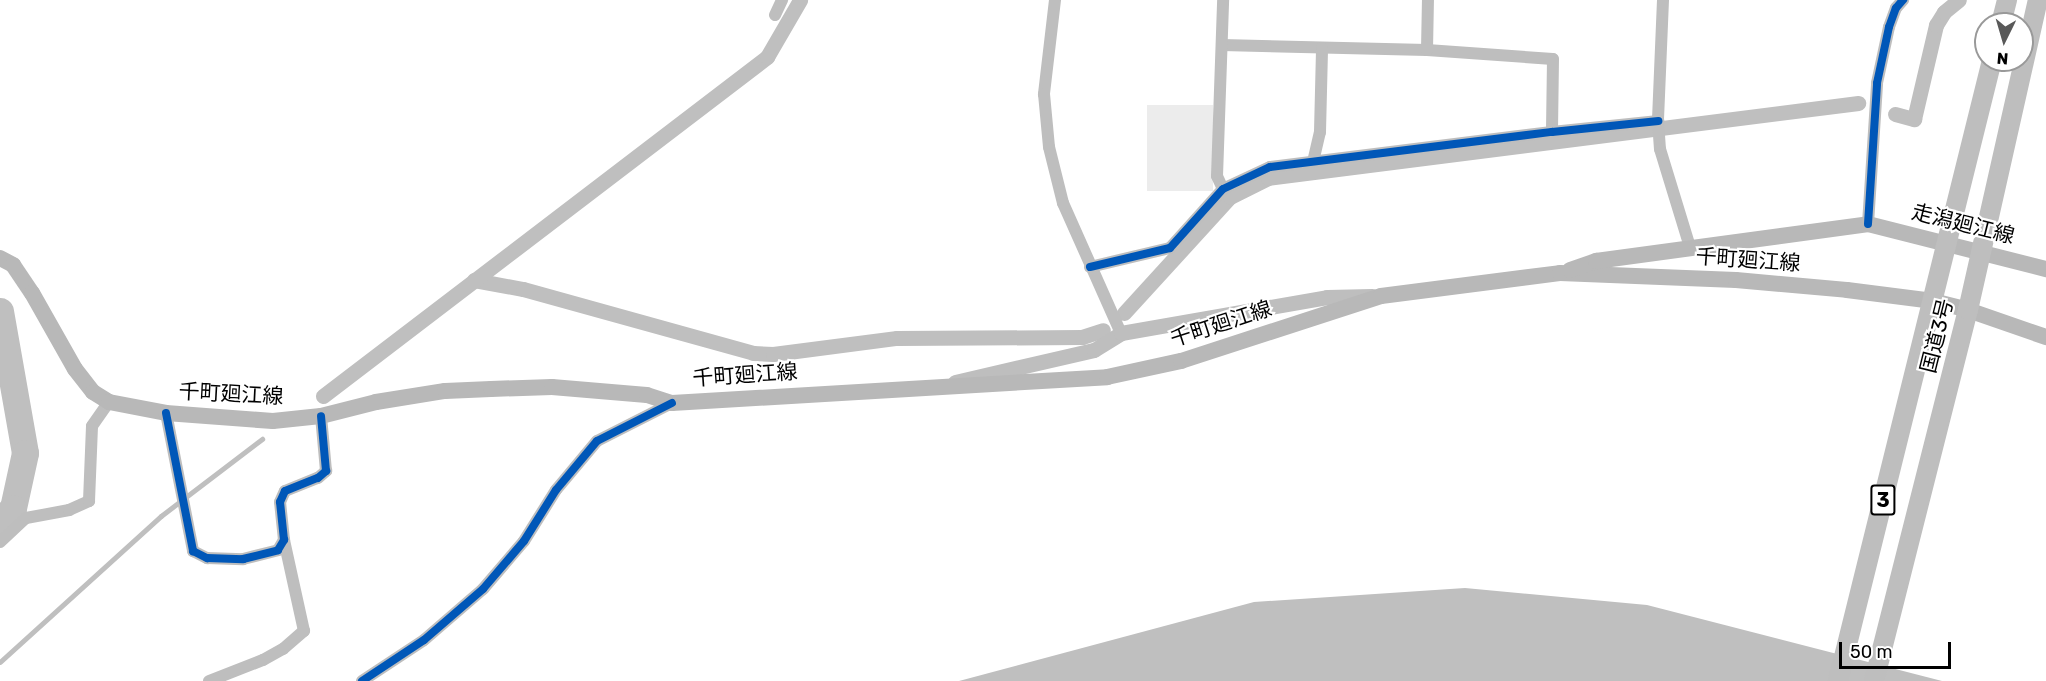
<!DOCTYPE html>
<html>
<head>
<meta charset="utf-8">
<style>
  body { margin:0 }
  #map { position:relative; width:2046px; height:681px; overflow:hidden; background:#fff; font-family:Rubik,"Noto Sans JP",sans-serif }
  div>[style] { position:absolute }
  .green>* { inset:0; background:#ececec; transform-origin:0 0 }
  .water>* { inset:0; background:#bfbfbf }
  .stream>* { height:4.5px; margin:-2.25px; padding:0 2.25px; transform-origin:2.25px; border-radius:2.25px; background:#bfbfbf }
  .canal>* { height:15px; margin:-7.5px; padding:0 7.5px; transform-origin:7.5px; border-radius:7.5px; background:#bfbfbf }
  .river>* { height:27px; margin:-13.5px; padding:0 13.5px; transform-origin:13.5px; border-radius:13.5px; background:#bfbfbf }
  .minor>* { height:12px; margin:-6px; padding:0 6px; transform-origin:6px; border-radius:6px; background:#bebebe }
  .tertiary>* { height:15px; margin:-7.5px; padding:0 7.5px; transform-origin:7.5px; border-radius:7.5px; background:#bebebe }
  .secondary>* { height:16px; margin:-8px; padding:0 8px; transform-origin:8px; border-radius:8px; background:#b8b8b8 }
  .trunk>* { height:20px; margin:-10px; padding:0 10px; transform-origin:10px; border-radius:10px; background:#bebebe }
  .cycleway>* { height:8px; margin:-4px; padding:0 4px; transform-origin:4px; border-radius:4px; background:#0057b8 }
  span { translate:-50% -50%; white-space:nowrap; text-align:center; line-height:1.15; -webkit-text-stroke:4.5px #fff; paint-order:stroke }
  .shield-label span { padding:2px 4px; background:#fff; border:2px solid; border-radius:4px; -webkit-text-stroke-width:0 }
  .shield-label { font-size:20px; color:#000; font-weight:700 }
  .street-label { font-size:21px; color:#000 }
  .north { position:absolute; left:1974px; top:12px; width:60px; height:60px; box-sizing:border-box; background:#fff; border:2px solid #999; border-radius:50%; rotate:185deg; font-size:16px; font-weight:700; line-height:24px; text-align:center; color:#000 }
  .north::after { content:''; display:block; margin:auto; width:21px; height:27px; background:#595959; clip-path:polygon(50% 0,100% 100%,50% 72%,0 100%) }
  .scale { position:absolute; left:1839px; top:642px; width:112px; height:27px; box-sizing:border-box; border:3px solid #000; border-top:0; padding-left:8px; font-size:18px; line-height:21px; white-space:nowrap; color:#000; -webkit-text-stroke:4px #fff; paint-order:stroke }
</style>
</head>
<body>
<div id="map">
  <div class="green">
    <div style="left:1147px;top:105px;width:66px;height:86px"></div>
  </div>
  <div class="water">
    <div style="clip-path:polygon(1465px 588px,1647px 605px,1942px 681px,959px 681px,1254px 602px)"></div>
  </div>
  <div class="stream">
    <div style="left:0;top:662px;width:217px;rotate:-42.2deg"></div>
    <div style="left:161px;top:516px;width:127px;rotate:-37.3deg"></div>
  </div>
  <div class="canal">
    <div style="left:1895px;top:114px;width:20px;rotate:15deg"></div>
    <div style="left:1914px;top:119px;width:97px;rotate:-76.8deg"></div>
    <div style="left:1936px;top:25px;width:15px;rotate:-58deg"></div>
    <div style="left:1944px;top:12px;width:19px;rotate:-39deg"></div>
    <div style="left:474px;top:280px;width:50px;rotate:10.4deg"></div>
    <div style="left:523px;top:289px;width:239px;rotate:15.5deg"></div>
    <div style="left:753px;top:353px;width:20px;rotate:3deg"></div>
    <div style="left:773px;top:354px;width:125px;rotate:-7.4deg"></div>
    <div style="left:897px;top:338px;width:185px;rotate:-0.3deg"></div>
    <div style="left:1082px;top:337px;width:22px;rotate:-18deg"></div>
    <div style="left:1124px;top:313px;width:157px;rotate:-47.6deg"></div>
    <div style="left:1230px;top:197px;width:42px;rotate:-26.6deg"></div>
    <div style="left:1268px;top:178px;width:595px;rotate:-7.24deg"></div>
    <div style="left:323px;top:396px;width:559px;rotate:-37.36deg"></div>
    <div style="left:767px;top:57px;width:66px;rotate:-59.9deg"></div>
  </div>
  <div class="river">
    <div style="left:0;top:311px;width:144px;rotate:80deg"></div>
    <div style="left:25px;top:453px;width:56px;rotate:102.3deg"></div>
    <div style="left:13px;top:508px;width:18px;rotate:137deg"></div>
  </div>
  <div class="minor">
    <div style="left:1055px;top:0;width:95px;rotate:96.7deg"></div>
    <div style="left:1044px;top:94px;width:53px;rotate:84.6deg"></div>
    <div style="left:1049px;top:147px;width:58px;rotate:76deg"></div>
    <div style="left:1063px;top:203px;width:142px;rotate:66deg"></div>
    <div style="left:1663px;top:0;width:121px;rotate:92.4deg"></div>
    <div style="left:1658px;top:121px;width:28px;rotate:86deg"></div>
    <div style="left:1660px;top:149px;width:102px;rotate:73deg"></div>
    <div style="left:775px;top:15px;width:17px;rotate:-65deg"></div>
    <div style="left:1222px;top:45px;width:205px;rotate:1.4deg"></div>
    <div style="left:1427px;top:50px;width:126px;rotate:4.1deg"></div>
    <div style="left:1553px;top:59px;width:73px;rotate:90.8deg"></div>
    <div style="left:1427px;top:50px;width:50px;rotate:-88.9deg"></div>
    <div style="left:1313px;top:162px;width:31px;rotate:-77deg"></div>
    <div style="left:1320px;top:132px;width:84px;rotate:-88.6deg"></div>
    <div style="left:1223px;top:189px;width:14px;rotate:-115deg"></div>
    <div style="left:1217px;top:176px;width:176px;rotate:-88deg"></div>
    <div style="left:1868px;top:224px;width:141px;rotate:-86.3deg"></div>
    <div style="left:1877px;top:83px;width:57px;rotate:-77.9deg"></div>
    <div style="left:1889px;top:27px;width:20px;rotate:-70deg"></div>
    <div style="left:1896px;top:8px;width:11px;rotate:-49deg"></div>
    <div style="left:1090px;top:267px;width:82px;rotate:-13.4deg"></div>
    <div style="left:1170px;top:248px;width:79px;rotate:-48.1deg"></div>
    <div style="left:1223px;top:189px;width:52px;rotate:-25.1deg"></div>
    <div style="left:1270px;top:167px;width:284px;rotate:-7.1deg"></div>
    <div style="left:1552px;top:132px;width:107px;rotate:-5.9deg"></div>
    <div style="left:166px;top:413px;width:141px;rotate:78.9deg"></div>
    <div style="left:193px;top:551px;width:16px;rotate:27deg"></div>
    <div style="left:207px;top:558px;width:36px;rotate:2deg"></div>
    <div style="left:243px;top:559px;width:36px;rotate:-14deg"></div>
    <div style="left:278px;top:550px;width:12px;rotate:-59deg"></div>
    <div style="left:284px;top:540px;width:38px;rotate:-96deg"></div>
    <div style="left:280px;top:502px;width:12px;rotate:-66deg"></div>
    <div style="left:285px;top:491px;width:35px;rotate:-22deg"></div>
    <div style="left:318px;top:478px;width:11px;rotate:-41deg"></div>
    <div style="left:326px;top:471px;width:55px;rotate:-95.2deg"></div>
    <div style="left:0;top:542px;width:35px;rotate:-43deg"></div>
    <div style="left:26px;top:518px;width:44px;rotate:-10.5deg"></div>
    <div style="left:69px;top:510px;width:22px;rotate:-24deg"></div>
    <div style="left:89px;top:501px;width:75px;rotate:-87.7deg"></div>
    <div style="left:92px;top:426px;width:29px;rotate:-55deg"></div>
    <div style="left:209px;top:681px;width:58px;rotate:-21.3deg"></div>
    <div style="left:263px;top:660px;width:23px;rotate:-29deg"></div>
    <div style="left:283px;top:649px;width:28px;rotate:-41deg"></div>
    <div style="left:304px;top:631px;width:93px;rotate:-102.4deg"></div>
    <div style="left:362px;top:681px;width:74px;rotate:-33.5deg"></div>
    <div style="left:424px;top:640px;width:78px;rotate:-40.8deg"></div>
    <div style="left:483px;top:589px;width:63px;rotate:-49.5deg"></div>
    <div style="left:524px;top:541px;width:60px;rotate:-57.9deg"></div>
    <div style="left:556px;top:490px;width:64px;rotate:-50.1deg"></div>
    <div style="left:597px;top:441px;width:84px;rotate:-26.9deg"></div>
  </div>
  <div class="tertiary">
    <div style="left:955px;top:382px;width:143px;rotate:-13deg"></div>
    <div style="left:1094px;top:350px;width:32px;rotate:-32deg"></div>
    <div style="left:1121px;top:333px;width:209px;rotate:-9.9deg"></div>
    <div style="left:1327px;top:297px;width:45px;rotate:-1.3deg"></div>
  </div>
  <div class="secondary">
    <div style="left:0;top:258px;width:15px;rotate:28deg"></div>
    <div style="left:13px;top:265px;width:34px;rotate:56deg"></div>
    <div style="left:32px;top:293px;width:87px;rotate:60.5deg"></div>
    <div style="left:75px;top:369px;width:29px;rotate:52deg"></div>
    <div style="left:93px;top:392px;width:19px;rotate:32deg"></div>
    <div style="left:109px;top:402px;width:58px;rotate:10.9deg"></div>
    <div style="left:166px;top:413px;width:107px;rotate:4.3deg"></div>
    <div style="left:273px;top:421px;width:48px;rotate:-5.9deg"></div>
    <div style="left:321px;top:416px;width:57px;rotate:-14.3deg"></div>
    <div style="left:376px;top:402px;width:70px;rotate:-9.1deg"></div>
    <div style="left:445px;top:391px;width:46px;rotate:-2.5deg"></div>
    <div style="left:491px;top:389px;width:61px;rotate:-1.9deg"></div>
    <div style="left:552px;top:387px;width:95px;rotate:4.8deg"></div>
    <div style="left:647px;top:395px;width:26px;rotate:18deg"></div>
    <div style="left:672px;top:403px;width:436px;rotate:-3.4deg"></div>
    <div style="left:1107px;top:377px;width:76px;rotate:-12.2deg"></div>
    <div style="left:1181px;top:361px;width:210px;rotate:-18deg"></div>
    <div style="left:1381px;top:296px;width:180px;rotate:-7.3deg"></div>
    <div style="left:1560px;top:273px;width:176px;rotate:2.3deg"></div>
    <div style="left:1736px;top:280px;width:111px;rotate:5.1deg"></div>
    <div style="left:1847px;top:290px;width:87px;rotate:7.3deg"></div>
    <div style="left:1933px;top:301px;width:36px;rotate:14deg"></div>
    <div style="left:1968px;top:310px;width:83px;rotate:19.1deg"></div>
    <div style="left:1570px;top:270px;width:28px;rotate:-19deg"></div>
    <div style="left:1596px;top:261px;width:275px;rotate:-7.7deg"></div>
    <div style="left:1868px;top:224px;width:184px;rotate:14.2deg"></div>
  </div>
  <div class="trunk">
    <div style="left:2001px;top:24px;width:25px;rotate:-76deg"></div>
    <div style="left:1838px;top:681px;width:640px;rotate:-76.07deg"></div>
    <div style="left:1874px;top:681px;width:383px;rotate:-75.8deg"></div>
    <div style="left:1968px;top:310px;width:318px;rotate:-77.3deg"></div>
  </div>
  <div class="cycleway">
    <div style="left:1868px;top:224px;width:141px;rotate:-86.3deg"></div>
    <div style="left:1877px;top:83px;width:57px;rotate:-77.9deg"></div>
    <div style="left:1889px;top:27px;width:20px;rotate:-70deg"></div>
    <div style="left:1896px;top:8px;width:11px;rotate:-49deg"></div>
    <div style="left:1090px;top:267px;width:82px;rotate:-13.4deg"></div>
    <div style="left:1170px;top:248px;width:79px;rotate:-48.1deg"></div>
    <div style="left:1223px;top:189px;width:52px;rotate:-25.1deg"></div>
    <div style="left:1270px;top:167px;width:284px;rotate:-7.1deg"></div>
    <div style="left:1552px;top:132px;width:107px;rotate:-5.9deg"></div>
    <div style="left:166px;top:413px;width:141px;rotate:78.9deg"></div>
    <div style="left:193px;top:551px;width:16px;rotate:27deg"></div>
    <div style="left:207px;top:558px;width:36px;rotate:2deg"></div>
    <div style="left:243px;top:559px;width:36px;rotate:-14deg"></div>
    <div style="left:278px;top:550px;width:12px;rotate:-59deg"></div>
    <div style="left:284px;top:540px;width:38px;rotate:-96deg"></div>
    <div style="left:280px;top:502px;width:12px;rotate:-66deg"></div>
    <div style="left:285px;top:491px;width:35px;rotate:-22deg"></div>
    <div style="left:318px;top:478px;width:11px;rotate:-41deg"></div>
    <div style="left:326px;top:471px;width:55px;rotate:-95.2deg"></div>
    <div style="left:362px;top:681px;width:74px;rotate:-33.5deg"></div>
    <div style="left:424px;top:640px;width:78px;rotate:-40.8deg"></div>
    <div style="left:483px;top:589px;width:63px;rotate:-49.5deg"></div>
    <div style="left:524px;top:541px;width:60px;rotate:-57.9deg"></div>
    <div style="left:556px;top:490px;width:64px;rotate:-50.1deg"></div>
    <div style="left:597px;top:441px;width:84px;rotate:-26.9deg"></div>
  </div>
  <div class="shield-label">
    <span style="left:1883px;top:500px">3</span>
  </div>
  <div class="street-label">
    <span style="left:1963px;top:224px;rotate:14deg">走潟廻江線</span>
    <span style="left:1748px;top:260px;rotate:4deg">千町廻江線</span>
    <span style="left:1221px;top:324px;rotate:-18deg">千町廻江線</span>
    <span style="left:1937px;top:336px;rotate:-76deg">国道3号</span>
    <span style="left:745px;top:375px;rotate:-4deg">千町廻江線</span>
    <span style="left:231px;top:394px;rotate:3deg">千町廻江線</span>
  </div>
  <div class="north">N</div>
  <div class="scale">50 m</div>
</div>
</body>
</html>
